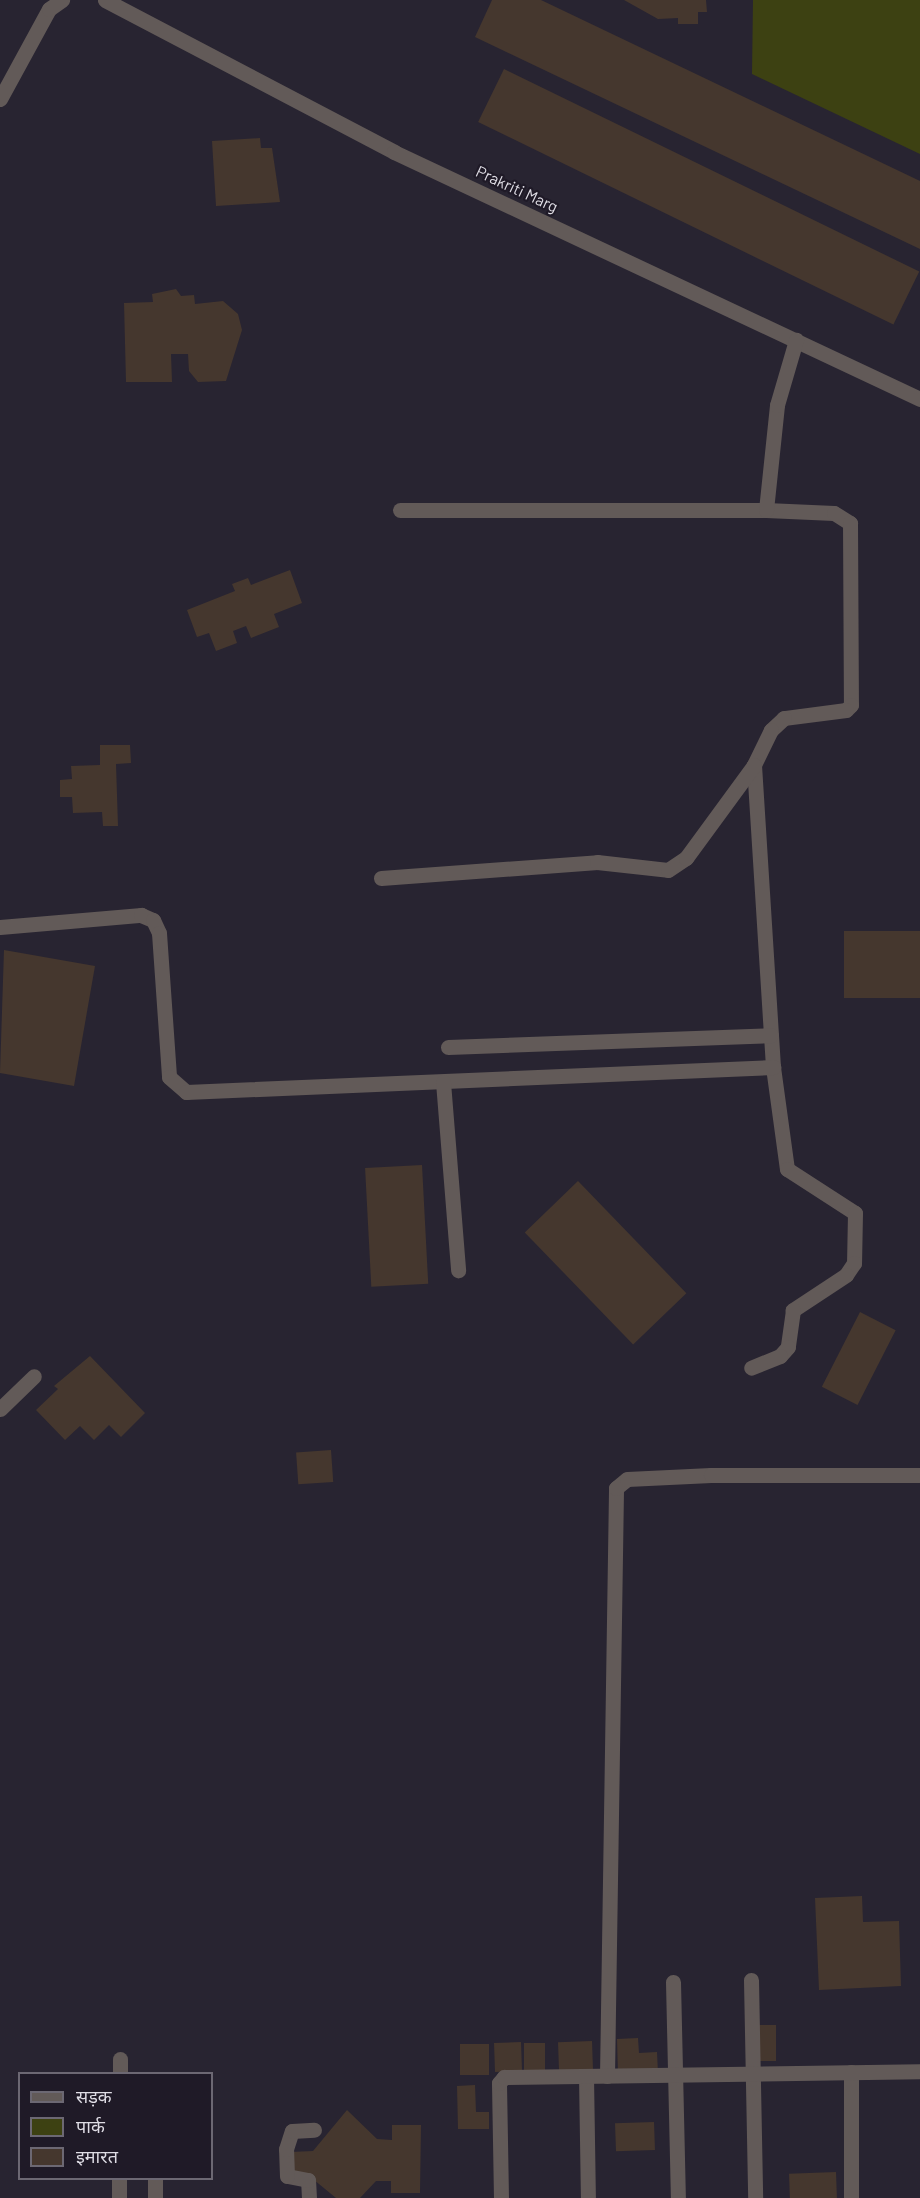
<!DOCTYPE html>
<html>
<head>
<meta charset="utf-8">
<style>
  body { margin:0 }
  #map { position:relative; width:920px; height:2198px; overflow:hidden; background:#282431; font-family:Barlow,"Noto Sans Devanagari",sans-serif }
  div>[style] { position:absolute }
  .green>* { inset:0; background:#3d4112 }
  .building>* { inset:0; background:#45372e; transform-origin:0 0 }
  .minor>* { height:15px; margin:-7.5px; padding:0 7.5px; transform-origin:7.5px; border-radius:7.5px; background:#625a58 }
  span { translate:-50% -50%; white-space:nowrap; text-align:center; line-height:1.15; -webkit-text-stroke:4.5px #1f1a27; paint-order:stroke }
  .street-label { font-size:16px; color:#dfdde5 }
  .legend { position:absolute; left:18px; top:2072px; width:195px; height:108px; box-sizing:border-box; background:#1f1a27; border:2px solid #6c6873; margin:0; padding:8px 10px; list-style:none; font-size:18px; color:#dfdde5 }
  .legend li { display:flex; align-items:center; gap:12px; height:30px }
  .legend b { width:30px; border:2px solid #6c6873 }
</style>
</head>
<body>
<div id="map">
  <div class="green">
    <div style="clip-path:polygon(753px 0,920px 0,920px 154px,752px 74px)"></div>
  </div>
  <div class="building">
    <div style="clip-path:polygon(492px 0,541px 0,920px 181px,920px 249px,475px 37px)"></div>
    <div style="clip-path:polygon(624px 0,706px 0,707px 12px,698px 12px,698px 24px,678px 24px,678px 18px,658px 19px)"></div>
    <div style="left:504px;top:69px;width:462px;height:59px;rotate:26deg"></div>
    <div style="clip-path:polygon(260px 138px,261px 148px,272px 148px,280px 202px,216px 206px,212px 141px)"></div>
    <div style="clip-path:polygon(176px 289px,181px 296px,194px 295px,195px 304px,223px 301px,238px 314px,242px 330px,226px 381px,198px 382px,189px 371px,188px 354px,171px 354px,172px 382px,126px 382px,124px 303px,153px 302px,152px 294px)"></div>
    <div style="clip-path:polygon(290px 570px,302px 603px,274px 614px,279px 627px,251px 638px,246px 626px,233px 631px,237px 643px,216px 651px,209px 633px,197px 637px,187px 610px,235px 591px,232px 584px,248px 578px,251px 585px)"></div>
    <div style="clip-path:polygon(100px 745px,130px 745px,131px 763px,116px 764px,118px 826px,103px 826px,102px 812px,73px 813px,72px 797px,60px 797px,60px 780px,72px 779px,71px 766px,100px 765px)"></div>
    <div style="left:920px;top:931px;width:67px;height:76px;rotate:90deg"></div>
    <div style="clip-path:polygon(4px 950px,95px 966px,74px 1086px,0 1073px)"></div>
    <div style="left:422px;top:1165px;width:119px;height:57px;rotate:87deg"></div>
    <div style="left:578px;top:1181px;width:156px;height:74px;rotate:46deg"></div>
    <div style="left:860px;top:1312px;width:40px;height:84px;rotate:27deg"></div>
    <div style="clip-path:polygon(90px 1356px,145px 1413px,121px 1437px,109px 1425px,94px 1440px,80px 1426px,65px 1440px,36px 1410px,58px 1389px,54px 1386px)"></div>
    <div style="left:331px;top:1450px;width:32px;height:35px;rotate:86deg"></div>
    <div style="clip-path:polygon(862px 1896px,863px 1922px,899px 1921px,901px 1986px,819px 1990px,815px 1898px)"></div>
    <div style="left:754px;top:2025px;width:22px;height:36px"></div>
    <div style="clip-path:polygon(638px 2038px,639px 2053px,657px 2052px,658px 2073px,618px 2075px,617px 2039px)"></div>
    <div style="left:592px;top:2041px;width:30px;height:34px;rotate:88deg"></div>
    <div style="left:521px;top:2042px;width:29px;height:27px;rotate:88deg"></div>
    <div style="left:524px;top:2043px;width:21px;height:30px"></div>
    <div style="left:489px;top:2044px;width:31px;height:29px;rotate:90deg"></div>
    <div style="clip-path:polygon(475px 2085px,476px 2112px,489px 2112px,489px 2129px,458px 2129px,457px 2086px)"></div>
    <div style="clip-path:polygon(347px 2110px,377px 2139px,392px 2140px,392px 2125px,421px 2125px,420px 2193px,391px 2193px,391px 2181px,376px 2181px,360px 2198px,336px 2198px,308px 2175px,290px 2175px,290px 2152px,313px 2151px)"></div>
    <div style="left:654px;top:2122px;width:28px;height:39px;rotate:88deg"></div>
    <div style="left:836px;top:2172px;width:26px;height:47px;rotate:88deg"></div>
  </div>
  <div class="minor">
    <div style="left:105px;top:0;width:327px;rotate:27.7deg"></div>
    <div style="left:394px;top:152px;width:581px;rotate:25.15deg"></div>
    <div style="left:0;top:99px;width:102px;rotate:-61.4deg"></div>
    <div style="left:49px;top:9px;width:16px;rotate:-35deg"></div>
    <div style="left:400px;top:510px;width:366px"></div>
    <div style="left:766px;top:510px;width:68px;rotate:2.5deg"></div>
    <div style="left:834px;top:513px;width:19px;rotate:32deg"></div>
    <div style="left:850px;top:523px;width:182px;rotate:89.7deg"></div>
    <div style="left:851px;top:705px;width:7px;rotate:135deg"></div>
    <div style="left:846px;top:710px;width:63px;rotate:172.6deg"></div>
    <div style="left:784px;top:718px;width:18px;rotate:137deg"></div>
    <div style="left:771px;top:730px;width:39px;rotate:116deg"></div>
    <div style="left:754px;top:765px;width:303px;rotate:86.4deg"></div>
    <div style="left:773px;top:1067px;width:103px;rotate:82.2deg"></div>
    <div style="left:787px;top:1169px;width:81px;rotate:32.9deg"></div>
    <div style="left:855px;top:1213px;width:50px;rotate:91.1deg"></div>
    <div style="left:854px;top:1263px;width:14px;rotate:124deg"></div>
    <div style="left:846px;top:1275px;width:64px;rotate:146.6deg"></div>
    <div style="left:793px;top:1310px;width:37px;rotate:98deg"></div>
    <div style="left:788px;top:1347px;width:12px;rotate:132deg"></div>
    <div style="left:780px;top:1356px;width:31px;rotate:158deg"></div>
    <div style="left:766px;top:510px;width:106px;rotate:-84deg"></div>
    <div style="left:777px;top:405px;width:68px;rotate:-73.7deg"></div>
    <div style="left:381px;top:878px;width:217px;rotate:-4.2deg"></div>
    <div style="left:597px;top:862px;width:71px;rotate:6.4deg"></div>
    <div style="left:668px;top:870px;width:22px;rotate:-34deg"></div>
    <div style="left:686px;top:858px;width:115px;rotate:-53.8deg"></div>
    <div style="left:0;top:927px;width:142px;rotate:-4.9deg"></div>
    <div style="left:141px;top:915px;width:13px;rotate:23deg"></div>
    <div style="left:153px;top:920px;width:14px;rotate:65deg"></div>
    <div style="left:159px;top:933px;width:144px;rotate:86deg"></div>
    <div style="left:169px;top:1077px;width:23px;rotate:41deg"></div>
    <div style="left:186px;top:1092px;width:588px;rotate:-2.44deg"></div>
    <div style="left:448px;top:1047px;width:323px;rotate:-2.1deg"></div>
    <div style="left:443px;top:1082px;width:189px;rotate:85.4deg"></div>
    <div style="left:0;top:1409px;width:47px;rotate:-44.1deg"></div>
    <div style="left:751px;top:1980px;width:218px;rotate:88.9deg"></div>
    <div style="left:673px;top:1982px;width:216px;rotate:88.7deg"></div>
    <div style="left:851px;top:2072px;width:126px;rotate:90deg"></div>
    <div style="left:120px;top:2074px;width:15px;rotate:-90deg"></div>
    <div style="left:586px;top:2076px;width:122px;rotate:89.1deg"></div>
    <div style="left:607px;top:2076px;width:588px;rotate:-89.12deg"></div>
    <div style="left:616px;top:1488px;width:14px;rotate:-39deg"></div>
    <div style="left:627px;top:1479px;width:84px;rotate:-2.7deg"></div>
    <div style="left:711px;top:1475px;width:209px"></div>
    <div style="left:155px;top:2178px;width:20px;rotate:90deg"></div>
    <div style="left:119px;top:2198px;width:20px;rotate:-90deg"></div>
    <div style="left:309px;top:2198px;width:18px;rotate:-93deg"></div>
    <div style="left:308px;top:2180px;width:21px;rotate:-169deg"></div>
    <div style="left:287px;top:2176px;width:27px;rotate:-92deg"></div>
    <div style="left:286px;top:2149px;width:19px;rotate:-72deg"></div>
    <div style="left:292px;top:2131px;width:22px;rotate:-3deg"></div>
    <div style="left:501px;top:2198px;width:115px;rotate:-91deg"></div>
    <div style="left:499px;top:2083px;width:8px;rotate:-50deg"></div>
    <div style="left:504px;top:2077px;width:416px;rotate:-0.8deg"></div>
  </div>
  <div class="street-label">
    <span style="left:517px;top:189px;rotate:25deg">Prakriti Marg</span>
  </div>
  <ul class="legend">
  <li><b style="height:8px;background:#625a58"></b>सड़क</li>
  <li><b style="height:16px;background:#3d4112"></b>पार्क</li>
  <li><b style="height:16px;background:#45372e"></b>इमारत</li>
  </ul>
</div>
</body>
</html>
